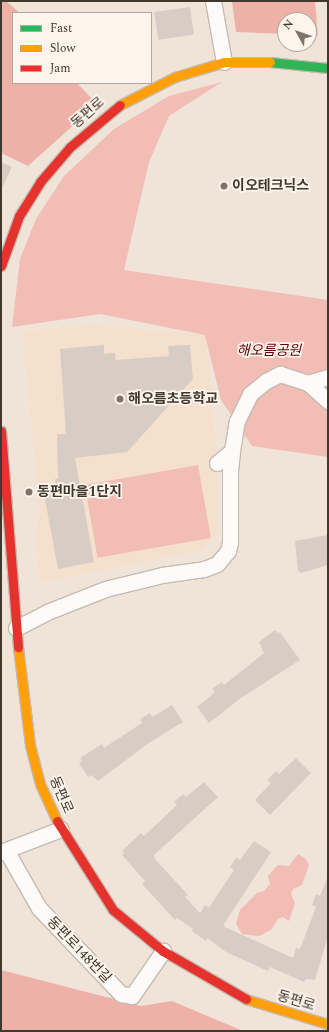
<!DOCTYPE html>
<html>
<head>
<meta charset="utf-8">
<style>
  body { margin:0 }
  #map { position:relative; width:329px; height:1032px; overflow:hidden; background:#f0e4d9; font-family:Spectral,"Noto Sans KR",serif }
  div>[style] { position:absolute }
  .built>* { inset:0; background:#f4e0cc }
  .green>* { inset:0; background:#f1bdb4; transform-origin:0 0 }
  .forest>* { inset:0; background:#edb1a8 }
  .building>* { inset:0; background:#d8cdc5; transform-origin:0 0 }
  .roads { filter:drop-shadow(1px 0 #c4bbb2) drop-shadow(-1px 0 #c4bbb2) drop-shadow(0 1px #c4bbb2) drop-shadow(0 -1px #c4bbb2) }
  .street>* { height:15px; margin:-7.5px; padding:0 7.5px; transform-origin:7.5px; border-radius:7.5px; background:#fdfbf9 }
  .fast>* { height:9px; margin:-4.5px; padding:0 4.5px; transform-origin:4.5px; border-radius:4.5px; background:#30b455 }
  .slow>* { height:9px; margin:-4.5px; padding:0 4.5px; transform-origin:4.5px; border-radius:4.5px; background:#ff9f0a }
  .jam>* { height:9px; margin:-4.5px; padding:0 4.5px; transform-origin:4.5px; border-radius:4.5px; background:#e5322d }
  .dots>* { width:11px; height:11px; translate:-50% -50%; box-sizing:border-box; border:2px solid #fdf4eb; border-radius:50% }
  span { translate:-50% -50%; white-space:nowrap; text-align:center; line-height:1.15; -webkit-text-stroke:3.5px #fdf4eb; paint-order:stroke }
  .street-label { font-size:14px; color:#40382f }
  .poi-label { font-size:14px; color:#40382f; font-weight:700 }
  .left { translate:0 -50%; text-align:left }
  .park-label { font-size:14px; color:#590005; font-style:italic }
  .frame { position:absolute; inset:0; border:2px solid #40382f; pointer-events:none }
  .legend { position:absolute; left:12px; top:12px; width:140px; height:72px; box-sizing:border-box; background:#fdf4eb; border:1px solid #b1a9a0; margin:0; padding:5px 7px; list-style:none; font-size:12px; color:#40382f }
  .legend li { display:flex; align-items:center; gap:8px; height:20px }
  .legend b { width:20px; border:1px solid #b1a9a0 }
  .north { position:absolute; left:277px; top:12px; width:40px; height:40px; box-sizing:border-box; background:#fdf4eb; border:1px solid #b1a9a0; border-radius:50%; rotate:310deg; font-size:11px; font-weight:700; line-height:16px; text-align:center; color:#40382f }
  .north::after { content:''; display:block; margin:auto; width:14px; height:18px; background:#7e746a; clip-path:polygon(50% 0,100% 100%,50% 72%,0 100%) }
</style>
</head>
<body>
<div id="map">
  <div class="built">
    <div style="clip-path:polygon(92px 325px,206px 335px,217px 463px,218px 530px,203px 550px,40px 583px,36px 540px,40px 508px,22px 331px)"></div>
  </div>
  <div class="green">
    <div style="clip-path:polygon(222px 82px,169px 116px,149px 162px,124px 270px,328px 300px,328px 457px,252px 446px,221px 400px,205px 335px,100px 314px,12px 327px,20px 259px,36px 219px,64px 176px,114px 129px,169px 96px)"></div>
    <div style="left:198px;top:465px;width:74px;height:115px;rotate:80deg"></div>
    <div style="clip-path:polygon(298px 854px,306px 859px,309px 865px,302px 885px,293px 889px,291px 894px,295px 903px,289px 921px,283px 917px,278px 919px,271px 930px,259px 936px,242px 934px,236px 924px,240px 910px,257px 893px,264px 891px,270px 884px,268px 876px,278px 865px,289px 866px)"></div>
  </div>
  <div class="forest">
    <div style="clip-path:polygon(1px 1px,6px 1px,20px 13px,13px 13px,13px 83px,77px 83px,97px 104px,28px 166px,1px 153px)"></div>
    <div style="clip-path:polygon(232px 1px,315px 1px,318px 36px,309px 35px,309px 20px,285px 20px,285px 34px,236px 32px)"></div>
    <div style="clip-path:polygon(1px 970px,141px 1006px,172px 1001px,243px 1031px,1px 1031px)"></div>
  </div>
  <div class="building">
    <div style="left:190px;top:7px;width:28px;height:36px;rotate:82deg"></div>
    <div style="clip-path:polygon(1px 162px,12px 167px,1px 190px)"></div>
    <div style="clip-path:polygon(104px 345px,104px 354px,115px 353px,116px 360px,169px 356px,168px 346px,190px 345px,193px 379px,127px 452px,75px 458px,94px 562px,58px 569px,44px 494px,57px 491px,55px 479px,58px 479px,57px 434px,66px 434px,60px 349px)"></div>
    <div style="clip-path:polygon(328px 535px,328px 565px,301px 573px,298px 571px,295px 541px)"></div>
    <div style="clip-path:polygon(275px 630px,278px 633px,280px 632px,300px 660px,241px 698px,209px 723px,197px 707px,215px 692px,212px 689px,222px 682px,224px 685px,264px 653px,259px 642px)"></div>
    <div style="clip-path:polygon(172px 705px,183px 722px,149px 743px,98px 781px,91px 775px,88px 777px,79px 763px,82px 761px,80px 758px,102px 744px,104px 748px,142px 723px,140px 719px,150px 713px,152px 717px)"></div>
    <div style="clip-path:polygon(296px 758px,311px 773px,270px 815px,255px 800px,271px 783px,267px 780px,276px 771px,279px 774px)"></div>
    <div style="clip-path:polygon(204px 782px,218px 797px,154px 855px,155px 859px,188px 895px,185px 897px,200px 913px,205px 905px,209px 908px,234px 870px,230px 867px,237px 857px,240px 860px,254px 841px,271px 852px,224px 924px,225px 927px,293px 958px,296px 948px,300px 949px,316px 907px,312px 905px,316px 894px,320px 896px,328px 876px,328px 936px,315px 980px,306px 979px,304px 982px,270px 967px,268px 971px,226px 952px,207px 938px,206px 941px,192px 931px,193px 929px,177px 918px,175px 920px,142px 884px,145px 881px,122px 855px,124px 853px,122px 851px,141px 833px,144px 836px,177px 805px,174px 802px,183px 794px,186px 797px)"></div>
  </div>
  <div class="roads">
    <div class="street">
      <div style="left:213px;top:1px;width:62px;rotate:79.8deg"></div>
      <div style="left:308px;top:383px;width:27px;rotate:42deg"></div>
      <div style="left:217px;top:463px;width:19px;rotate:-39deg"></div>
      <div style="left:232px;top:451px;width:30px;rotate:-81deg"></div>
      <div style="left:237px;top:421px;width:30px;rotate:-64deg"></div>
      <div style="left:250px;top:394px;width:21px;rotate:-39deg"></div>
      <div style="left:266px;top:381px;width:16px;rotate:-27deg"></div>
      <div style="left:280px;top:374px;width:29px;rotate:18deg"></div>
      <div style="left:308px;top:383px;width:21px;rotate:-17deg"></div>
      <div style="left:16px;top:628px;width:35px;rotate:-27deg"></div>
      <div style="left:47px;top:612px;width:62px;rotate:-21.6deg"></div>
      <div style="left:105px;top:589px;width:59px;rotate:-13.8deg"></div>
      <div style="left:162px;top:575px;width:42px;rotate:-8.1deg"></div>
      <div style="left:204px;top:569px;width:14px;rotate:-21deg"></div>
      <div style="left:217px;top:564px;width:17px;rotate:-50deg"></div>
      <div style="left:228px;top:551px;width:9px;rotate:-77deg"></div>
      <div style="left:230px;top:542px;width:71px;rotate:-90deg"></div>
      <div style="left:230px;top:471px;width:20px;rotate:-84deg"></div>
      <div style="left:6px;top:850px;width:67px;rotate:60.4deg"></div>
      <div style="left:39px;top:908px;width:119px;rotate:46.4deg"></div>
      <div style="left:121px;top:994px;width:11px;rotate:10deg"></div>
      <div style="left:132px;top:996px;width:55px;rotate:-55.4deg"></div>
      <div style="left:1px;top:852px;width:64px;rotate:-21deg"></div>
    </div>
    <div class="fast">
      <div style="left:270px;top:62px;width:58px;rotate:5.9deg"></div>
    </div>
    <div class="slow">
      <div style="left:120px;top:105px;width:62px;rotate:-27deg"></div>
      <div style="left:175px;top:77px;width:51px;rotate:-17deg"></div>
      <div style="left:224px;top:62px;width:46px"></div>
      <div style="left:18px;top:647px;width:99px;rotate:83deg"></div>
      <div style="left:30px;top:745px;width:40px;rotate:75.6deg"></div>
      <div style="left:40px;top:784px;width:41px;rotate:65.3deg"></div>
      <div style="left:246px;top:999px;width:86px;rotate:17deg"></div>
    </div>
    <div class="jam">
      <div style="left:1px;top:266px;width:53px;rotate:-70.2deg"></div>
      <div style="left:19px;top:216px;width:40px;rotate:-58deg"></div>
      <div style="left:40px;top:182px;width:46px;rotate:-49.4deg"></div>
      <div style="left:70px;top:147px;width:65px;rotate:-40deg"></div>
      <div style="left:1px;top:431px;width:217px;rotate:85.5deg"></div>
      <div style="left:57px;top:821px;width:105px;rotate:57.8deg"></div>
      <div style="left:113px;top:910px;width:65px;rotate:39.4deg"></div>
      <div style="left:163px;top:951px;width:96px;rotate:30deg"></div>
    </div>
  </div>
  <div class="dots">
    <div style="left:224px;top:186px;background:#7e746a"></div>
    <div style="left:120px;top:399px;background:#7e746a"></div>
    <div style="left:29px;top:492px;background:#7e746a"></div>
  </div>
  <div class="street-label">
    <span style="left:88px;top:113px;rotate:-41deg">동편로</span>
    <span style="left:61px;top:795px;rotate:67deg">동편로</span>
    <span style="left:79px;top:950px;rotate:46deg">동편로148번길</span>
    <span style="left:296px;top:1001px;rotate:17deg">동편로</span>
  </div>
  <div class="poi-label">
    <span class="left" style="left:232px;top:186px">이오테크닉스</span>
    <span class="left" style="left:128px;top:399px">해오름초등학교</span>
    <span class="left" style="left:37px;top:492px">동편마을1단지</span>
  </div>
  <div class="park-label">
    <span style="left:269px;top:351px">해오름공원</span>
  </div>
  <div class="frame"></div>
  <ul class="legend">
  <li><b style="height:5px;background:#30b455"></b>Fast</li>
  <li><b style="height:5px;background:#ff9f0a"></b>Slow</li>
  <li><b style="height:5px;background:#e5322d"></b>Jam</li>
  </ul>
  <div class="north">N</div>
</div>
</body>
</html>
